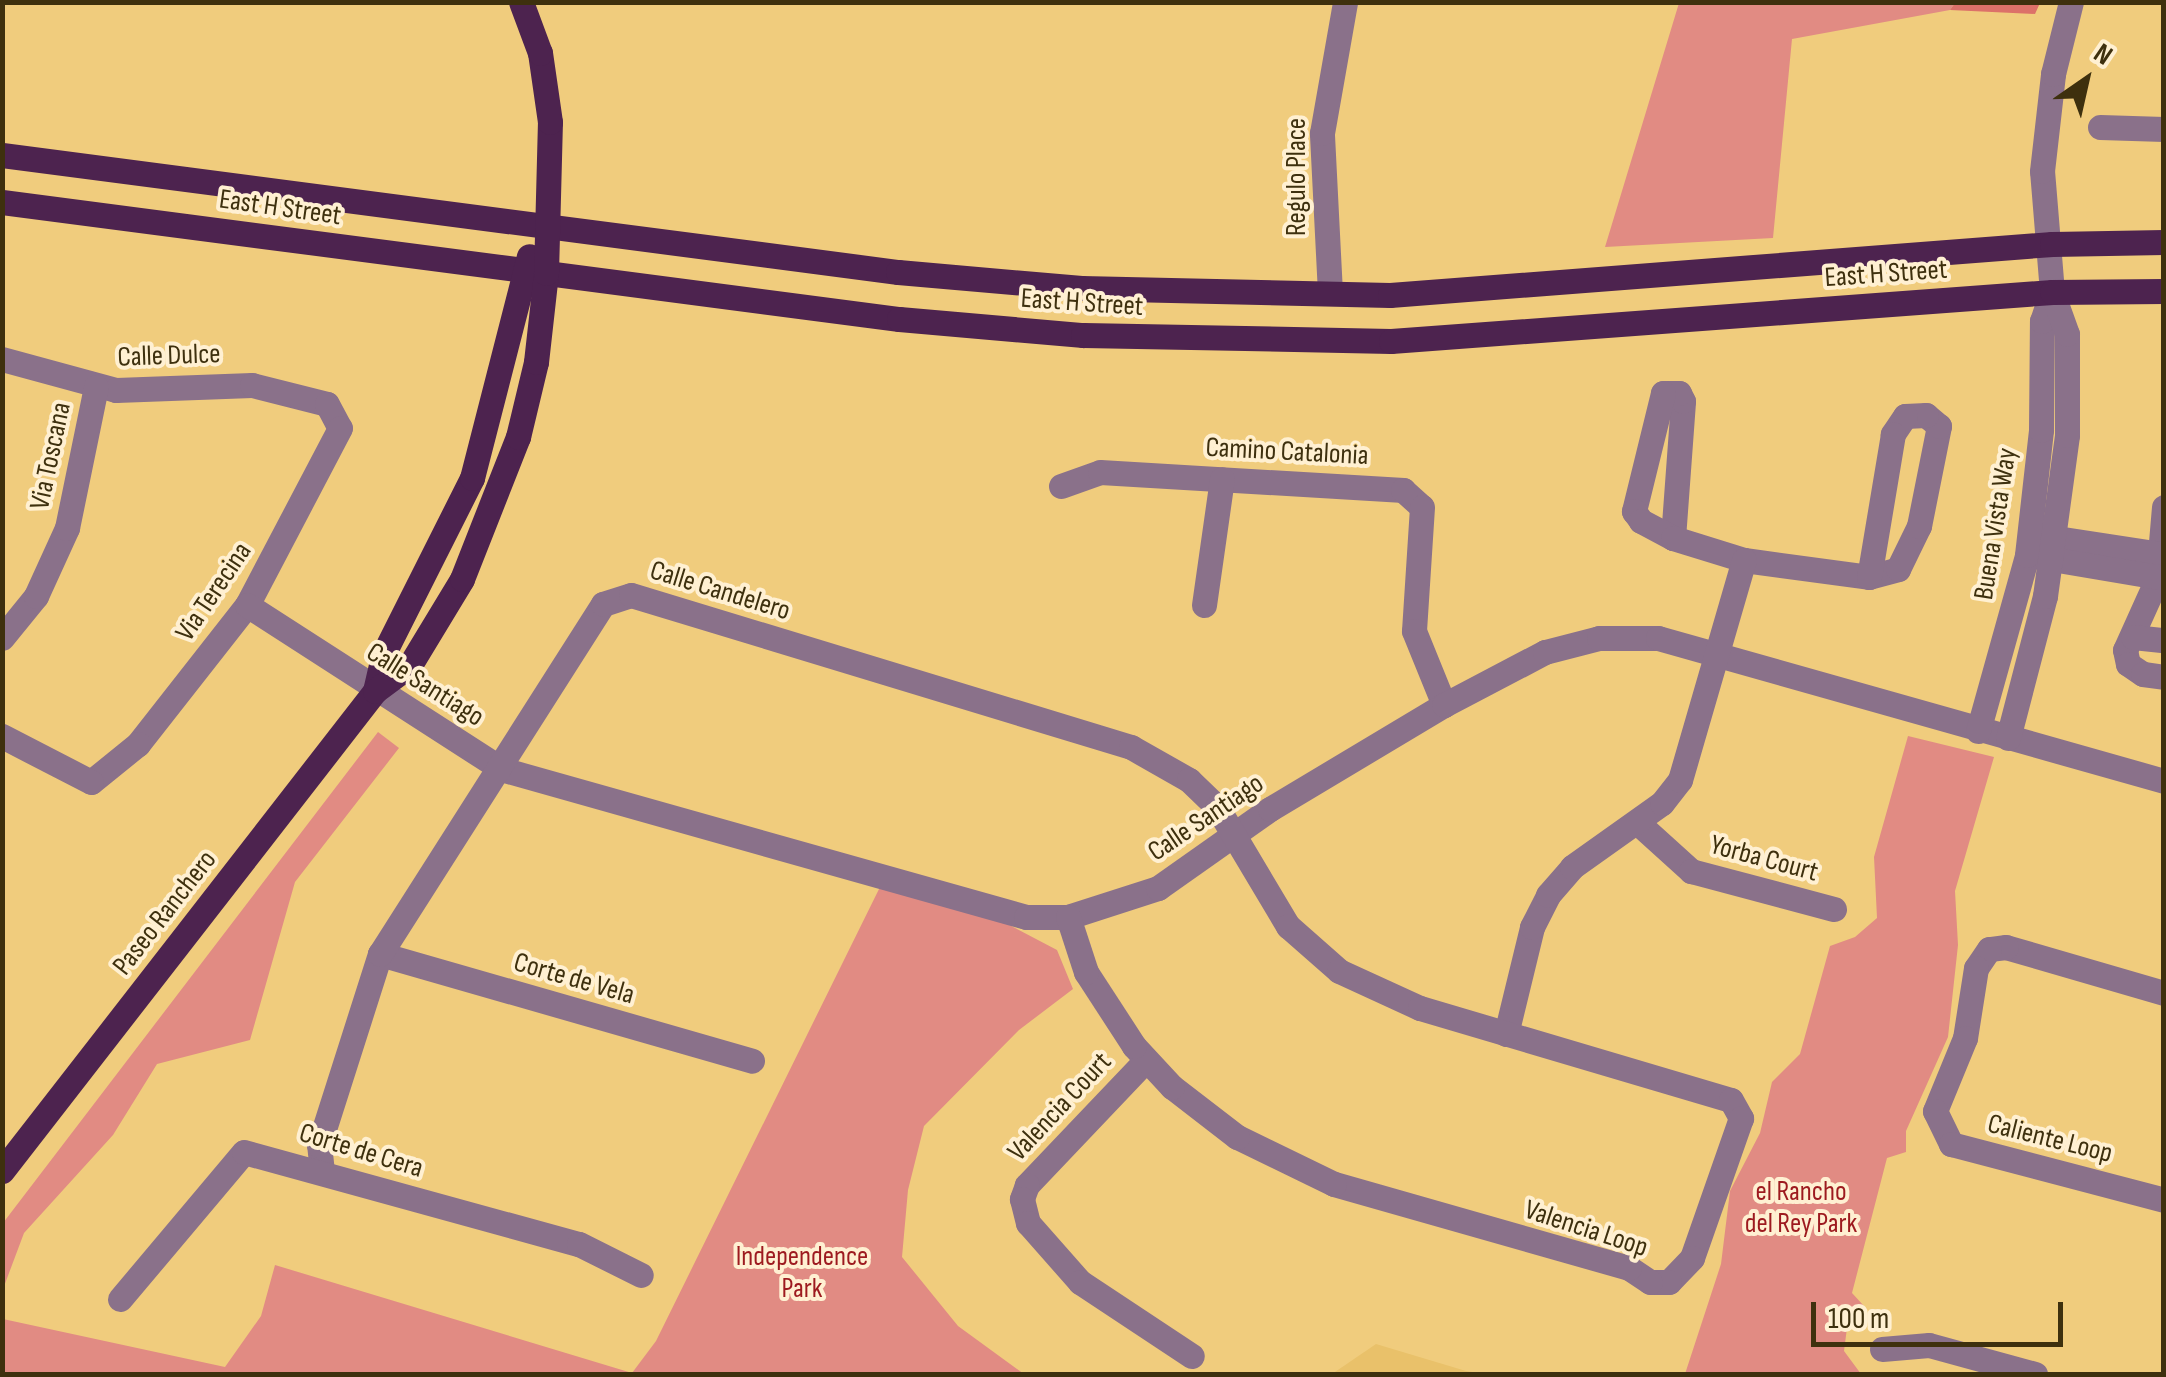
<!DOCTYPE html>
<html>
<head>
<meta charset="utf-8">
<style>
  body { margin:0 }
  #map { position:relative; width:2166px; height:1377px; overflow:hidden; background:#f0cc7d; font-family:"Sofia Sans Condensed",sans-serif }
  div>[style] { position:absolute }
  .built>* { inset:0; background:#e9c16a }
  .green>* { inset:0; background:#e18b83 }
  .forest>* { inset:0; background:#dc7169 }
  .minor>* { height:25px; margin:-12.5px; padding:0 12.5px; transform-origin:12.5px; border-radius:12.5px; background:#8a718a }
  .major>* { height:25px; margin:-12.5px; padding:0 12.5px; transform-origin:12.5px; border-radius:12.5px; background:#4d234f }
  span { translate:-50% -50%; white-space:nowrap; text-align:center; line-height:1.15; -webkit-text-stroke:8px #fff0d2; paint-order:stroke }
  .street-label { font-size:28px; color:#3e300e }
  .park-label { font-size:28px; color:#9d1a1f }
  .frame { position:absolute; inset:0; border:5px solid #3e300e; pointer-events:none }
  .north { position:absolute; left:2036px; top:30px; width:100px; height:100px; -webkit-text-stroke:8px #fff0d2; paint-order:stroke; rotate:34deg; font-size:28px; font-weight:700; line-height:40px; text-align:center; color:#3e300e }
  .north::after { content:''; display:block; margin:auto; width:35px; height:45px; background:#3e300e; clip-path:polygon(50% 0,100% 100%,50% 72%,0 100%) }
  .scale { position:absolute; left:1811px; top:1302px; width:252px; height:45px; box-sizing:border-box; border:5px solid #3e300e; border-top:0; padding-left:12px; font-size:30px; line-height:35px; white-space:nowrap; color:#3e300e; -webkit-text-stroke:8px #fff0d2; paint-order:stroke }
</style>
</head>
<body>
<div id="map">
  <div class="built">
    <div style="clip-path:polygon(1376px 1344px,1466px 1371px,1485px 1374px,1332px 1374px)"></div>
  </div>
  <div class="green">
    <div style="clip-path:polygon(1679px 3px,1955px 3px,1950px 10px,1792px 39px,1773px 238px,1605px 247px)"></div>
    <div style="clip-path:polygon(378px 732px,399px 748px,295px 882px,250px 1040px,157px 1064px,113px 1135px,24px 1233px,3px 1289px,3px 1223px)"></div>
    <div style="clip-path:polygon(1908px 736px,1994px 757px,1955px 891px,1958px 945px,1948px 1037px,1906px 1131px,1906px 1152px,1887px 1158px,1852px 1293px,1864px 1306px,1847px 1328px,1844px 1351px,1861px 1374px,1685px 1374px,1721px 1264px,1730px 1191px,1760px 1133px,1772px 1082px,1800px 1054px,1830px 946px,1855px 937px,1877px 918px,1874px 857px)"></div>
    <div style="clip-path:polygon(881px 885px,996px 918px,1057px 950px,1073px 989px,1019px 1030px,924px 1126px,908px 1190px,902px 1257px,958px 1326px,1024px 1374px,3px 1374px,3px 1319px,225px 1367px,261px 1316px,275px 1265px,632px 1373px,656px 1341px)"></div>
  </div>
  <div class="forest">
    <div style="clip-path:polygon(1955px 3px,1955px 2px,2040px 3px,2035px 14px,1950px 10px)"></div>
  </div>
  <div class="minor">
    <div style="left:2100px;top:127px;width:64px;rotate:1.8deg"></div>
    <div style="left:1330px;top:293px;width:160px;rotate:-92.9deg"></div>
    <div style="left:1322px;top:133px;width:133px;rotate:-80deg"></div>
    <div style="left:2px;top:359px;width:118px;rotate:15.2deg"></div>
    <div style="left:116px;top:390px;width:136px;rotate:-2.1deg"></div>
    <div style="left:252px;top:385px;width:77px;rotate:14.2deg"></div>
    <div style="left:327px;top:404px;width:27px;rotate:62deg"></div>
    <div style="left:340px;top:428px;width:200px;rotate:117.7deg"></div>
    <div style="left:247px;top:605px;width:177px;rotate:128.1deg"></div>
    <div style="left:138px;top:744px;width:60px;rotate:141deg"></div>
    <div style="left:91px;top:782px;width:100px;rotate:-152.7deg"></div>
    <div style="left:1061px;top:486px;width:41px;rotate:-19.7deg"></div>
    <div style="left:1100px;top:472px;width:304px;rotate:3.4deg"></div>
    <div style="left:1403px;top:490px;width:25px;rotate:42deg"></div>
    <div style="left:1422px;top:507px;width:124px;rotate:93.7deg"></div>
    <div style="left:1414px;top:631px;width:80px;rotate:67.9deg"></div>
    <div style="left:2164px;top:507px;width:70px;rotate:94.9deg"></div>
    <div style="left:2158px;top:577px;width:80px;rotate:114.3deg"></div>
    <div style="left:2125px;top:650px;width:14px;rotate:78deg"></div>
    <div style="left:2128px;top:664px;width:18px;rotate:34deg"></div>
    <div style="left:2143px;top:674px;width:21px;rotate:8deg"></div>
    <div style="left:2037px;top:535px;width:124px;rotate:8.8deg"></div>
    <div style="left:1673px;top:538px;width:137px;rotate:-85.8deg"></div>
    <div style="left:1683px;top:401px;width:9px;rotate:-117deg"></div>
    <div style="left:1679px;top:393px;width:16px;rotate:180deg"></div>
    <div style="left:1663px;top:393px;width:122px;rotate:103.8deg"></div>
    <div style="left:1634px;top:511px;width:12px;rotate:55deg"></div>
    <div style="left:1641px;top:521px;width:36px;rotate:28deg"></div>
    <div style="left:1673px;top:538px;width:74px;rotate:17.2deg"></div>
    <div style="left:1744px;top:560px;width:126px;rotate:7.7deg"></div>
    <div style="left:1869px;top:577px;width:30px;rotate:-15deg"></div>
    <div style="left:1898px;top:569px;width:48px;rotate:-64deg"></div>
    <div style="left:1919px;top:526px;width:102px;rotate:-78.7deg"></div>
    <div style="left:1939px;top:426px;width:17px;rotate:-140deg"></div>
    <div style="left:1926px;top:415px;width:21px;rotate:177deg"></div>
    <div style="left:1905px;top:416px;width:22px;rotate:124deg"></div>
    <div style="left:1893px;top:434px;width:145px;rotate:99.5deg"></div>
    <div style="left:2034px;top:556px;width:126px;rotate:9.6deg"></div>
    <div style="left:247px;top:605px;width:302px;rotate:32.8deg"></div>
    <div style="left:501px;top:769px;width:545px;rotate:15.74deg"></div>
    <div style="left:1026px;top:917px;width:42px"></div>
    <div style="left:1068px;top:917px;width:95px;rotate:-17.9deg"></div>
    <div style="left:1158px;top:888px;width:137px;rotate:-35.2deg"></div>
    <div style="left:1270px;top:809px;width:203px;rotate:-30.9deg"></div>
    <div style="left:1444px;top:705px;width:114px;rotate:-27.7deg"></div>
    <div style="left:1545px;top:652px;width:56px;rotate:-14.5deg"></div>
    <div style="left:1599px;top:638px;width:59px"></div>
    <div style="left:1658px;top:638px;width:526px;rotate:15.78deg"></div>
    <div style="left:1204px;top:605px;width:127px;rotate:-81.9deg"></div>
    <div style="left:2133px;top:637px;width:31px;rotate:6deg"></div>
    <div style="left:2px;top:638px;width:54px;rotate:-51deg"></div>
    <div style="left:36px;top:596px;width:75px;rotate:-65.5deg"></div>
    <div style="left:67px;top:528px;width:144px;rotate:-78.4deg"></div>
    <div style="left:1978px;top:731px;width:183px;rotate:-74.4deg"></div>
    <div style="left:2027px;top:555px;width:126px;rotate:-83.6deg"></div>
    <div style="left:2041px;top:430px;width:109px;rotate:-89.5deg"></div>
    <div style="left:2042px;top:321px;width:31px;rotate:-71deg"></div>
    <div style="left:2052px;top:292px;width:121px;rotate:-94.7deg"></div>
    <div style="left:2042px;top:171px;width:98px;rotate:-83.5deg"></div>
    <div style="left:2053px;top:74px;width:74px;rotate:-76deg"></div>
    <div style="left:2008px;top:738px;width:147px;rotate:-75.4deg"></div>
    <div style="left:2045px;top:596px;width:162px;rotate:-82.2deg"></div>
    <div style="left:2067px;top:435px;width:101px;rotate:-90deg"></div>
    <div style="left:2067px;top:334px;width:45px;rotate:-109.7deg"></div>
    <div style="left:1638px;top:823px;width:72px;rotate:42.2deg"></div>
    <div style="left:1691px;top:871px;width:148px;rotate:14.9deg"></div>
    <div style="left:380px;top:954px;width:387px;rotate:16deg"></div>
    <div style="left:2164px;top:993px;width:165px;rotate:-163.8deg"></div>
    <div style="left:2006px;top:947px;width:17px;rotate:173deg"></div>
    <div style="left:1989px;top:949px;width:23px;rotate:124deg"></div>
    <div style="left:1976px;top:968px;width:71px;rotate:98.9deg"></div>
    <div style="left:1965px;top:1038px;width:79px;rotate:112.3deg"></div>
    <div style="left:1935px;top:1111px;width:37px;rotate:64deg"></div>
    <div style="left:1951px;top:1144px;width:220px;rotate:14.7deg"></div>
    <div style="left:1506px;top:1034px;width:110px;rotate:-76.3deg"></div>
    <div style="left:1532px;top:927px;width:36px;rotate:-63deg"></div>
    <div style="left:1548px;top:895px;width:37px;rotate:-49deg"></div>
    <div style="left:1572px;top:867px;width:110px;rotate:-35.4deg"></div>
    <div style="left:1662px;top:803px;width:29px;rotate:-52deg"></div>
    <div style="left:1680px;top:780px;width:229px;rotate:-73.8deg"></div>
    <div style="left:1146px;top:1060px;width:173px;rotate:133.6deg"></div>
    <div style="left:1027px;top:1185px;width:15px;rotate:110deg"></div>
    <div style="left:1022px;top:1199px;width:25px;rotate:76deg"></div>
    <div style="left:1028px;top:1223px;width:79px;rotate:48.6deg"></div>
    <div style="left:1080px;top:1282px;width:134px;rotate:33.5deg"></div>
    <div style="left:322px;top:1172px;width:27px;rotate:-96deg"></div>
    <div style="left:319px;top:1145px;width:201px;rotate:-72.3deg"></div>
    <div style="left:380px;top:954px;width:415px;rotate:-57.5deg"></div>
    <div style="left:603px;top:604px;width:29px;rotate:-18deg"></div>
    <div style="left:631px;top:595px;width:523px;rotate:16.91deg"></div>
    <div style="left:1131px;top:747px;width:67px;rotate:29.6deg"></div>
    <div style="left:1189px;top:780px;width:39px;rotate:44deg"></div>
    <div style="left:1217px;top:807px;width:139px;rotate:59.2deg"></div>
    <div style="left:1288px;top:926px;width:68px;rotate:41.4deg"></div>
    <div style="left:1339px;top:971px;width:89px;rotate:24.6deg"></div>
    <div style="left:1420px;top:1008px;width:324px;rotate:16.5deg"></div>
    <div style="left:1731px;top:1100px;width:21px;rotate:61deg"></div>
    <div style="left:1741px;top:1118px;width:148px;rotate:109.3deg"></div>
    <div style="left:1692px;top:1258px;width:33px;rotate:134deg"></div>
    <div style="left:1669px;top:1282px;width:19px;rotate:180deg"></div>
    <div style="left:1650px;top:1282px;width:25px;rotate:-146deg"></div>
    <div style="left:1629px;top:1268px;width:307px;rotate:-164.1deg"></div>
    <div style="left:1334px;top:1184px;width:108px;rotate:-154.1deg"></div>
    <div style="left:1237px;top:1137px;width:82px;rotate:-142.4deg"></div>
    <div style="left:1172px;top:1087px;width:56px;rotate:-132.8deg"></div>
    <div style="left:1134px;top:1046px;width:88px;rotate:-123deg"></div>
    <div style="left:1086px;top:972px;width:58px;rotate:-108.1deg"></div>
    <div style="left:120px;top:1299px;width:192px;rotate:-49.9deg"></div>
    <div style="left:244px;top:1152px;width:347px;rotate:15.4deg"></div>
    <div style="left:579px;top:1244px;width:69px;rotate:26.6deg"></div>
    <div style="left:1882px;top:1349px;width:47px;rotate:-4.9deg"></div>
    <div style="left:1929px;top:1345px;width:110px;rotate:15.3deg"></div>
  </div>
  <div class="major">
    <div style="left:2px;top:155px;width:904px;rotate:7.44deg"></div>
    <div style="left:898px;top:272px;width:184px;rotate:5deg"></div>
    <div style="left:1081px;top:288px;width:309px;rotate:1.3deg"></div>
    <div style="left:1390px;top:295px;width:664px;rotate:-4.41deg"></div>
    <div style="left:2052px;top:244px;width:112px;rotate:-1deg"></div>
    <div style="left:2px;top:202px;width:905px;rotate:7.43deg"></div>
    <div style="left:899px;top:319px;width:185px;rotate:5deg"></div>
    <div style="left:1083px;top:335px;width:308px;rotate:1.1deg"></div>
    <div style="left:1391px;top:341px;width:663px;rotate:-4.24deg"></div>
    <div style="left:2052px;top:292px;width:112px;rotate:-0.5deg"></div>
    <div style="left:375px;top:691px;width:39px;rotate:-77deg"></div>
    <div style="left:384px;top:653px;width:196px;rotate:-63.3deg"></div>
    <div style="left:472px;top:478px;width:229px;rotate:-75.6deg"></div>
    <div style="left:2px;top:1171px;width:608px;rotate:-52.15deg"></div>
    <div style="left:375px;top:691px;width:44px;rotate:-36.6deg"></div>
    <div style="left:410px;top:665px;width:100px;rotate:-58.8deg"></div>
    <div style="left:462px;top:579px;width:153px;rotate:-68.5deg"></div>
    <div style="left:518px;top:437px;width:77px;rotate:-76.5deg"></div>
    <div style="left:536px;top:362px;width:90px;rotate:-83.6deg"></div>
    <div style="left:546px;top:273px;width:151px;rotate:-88.5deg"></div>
    <div style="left:550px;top:122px;width:70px;rotate:-98.2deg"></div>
    <div style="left:540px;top:53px;width:54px;rotate:-110.4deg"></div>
  </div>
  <div class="street-label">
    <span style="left:1297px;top:177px;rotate:-90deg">Regulo Place</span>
    <span style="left:280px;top:208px;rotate:8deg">East H Street</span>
    <span style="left:1886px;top:274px;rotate:-4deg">East H Street</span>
    <span style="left:1082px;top:303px;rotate:4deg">East H Street</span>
    <span style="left:169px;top:356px;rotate:-2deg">Calle Dulce</span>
    <span style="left:1287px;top:452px;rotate:3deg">Camino Catalonia</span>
    <span style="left:51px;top:456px;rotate:-78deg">Via Toscana</span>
    <span style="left:1996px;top:524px;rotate:-81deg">Buena Vista Way</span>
    <span style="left:720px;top:591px;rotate:17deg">Calle Candelero</span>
    <span style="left:214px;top:592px;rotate:-56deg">Via Terecina</span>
    <span style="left:425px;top:685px;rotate:32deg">Calle Santiago</span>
    <span style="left:1206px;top:818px;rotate:-34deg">Calle Santiago</span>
    <span style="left:1764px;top:859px;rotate:15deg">Yorba Court</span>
    <span style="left:165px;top:913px;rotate:-52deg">Paseo Ranchero</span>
    <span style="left:574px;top:979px;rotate:16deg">Corte de Vela</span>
    <span style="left:1060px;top:1107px;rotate:-47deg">Valencia Court</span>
    <span style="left:2050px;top:1139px;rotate:14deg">Caliente Loop</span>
    <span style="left:361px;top:1151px;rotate:17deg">Corte de Cera</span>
    <span style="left:1586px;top:1229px;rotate:18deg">Valencia Loop</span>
  </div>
  <div class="park-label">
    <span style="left:1801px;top:1208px">el Rancho<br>del Rey Park</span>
    <span style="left:802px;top:1273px">Independence<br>Park</span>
  </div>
  <div class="frame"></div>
  <div class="north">N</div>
  <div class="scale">100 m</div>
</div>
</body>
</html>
